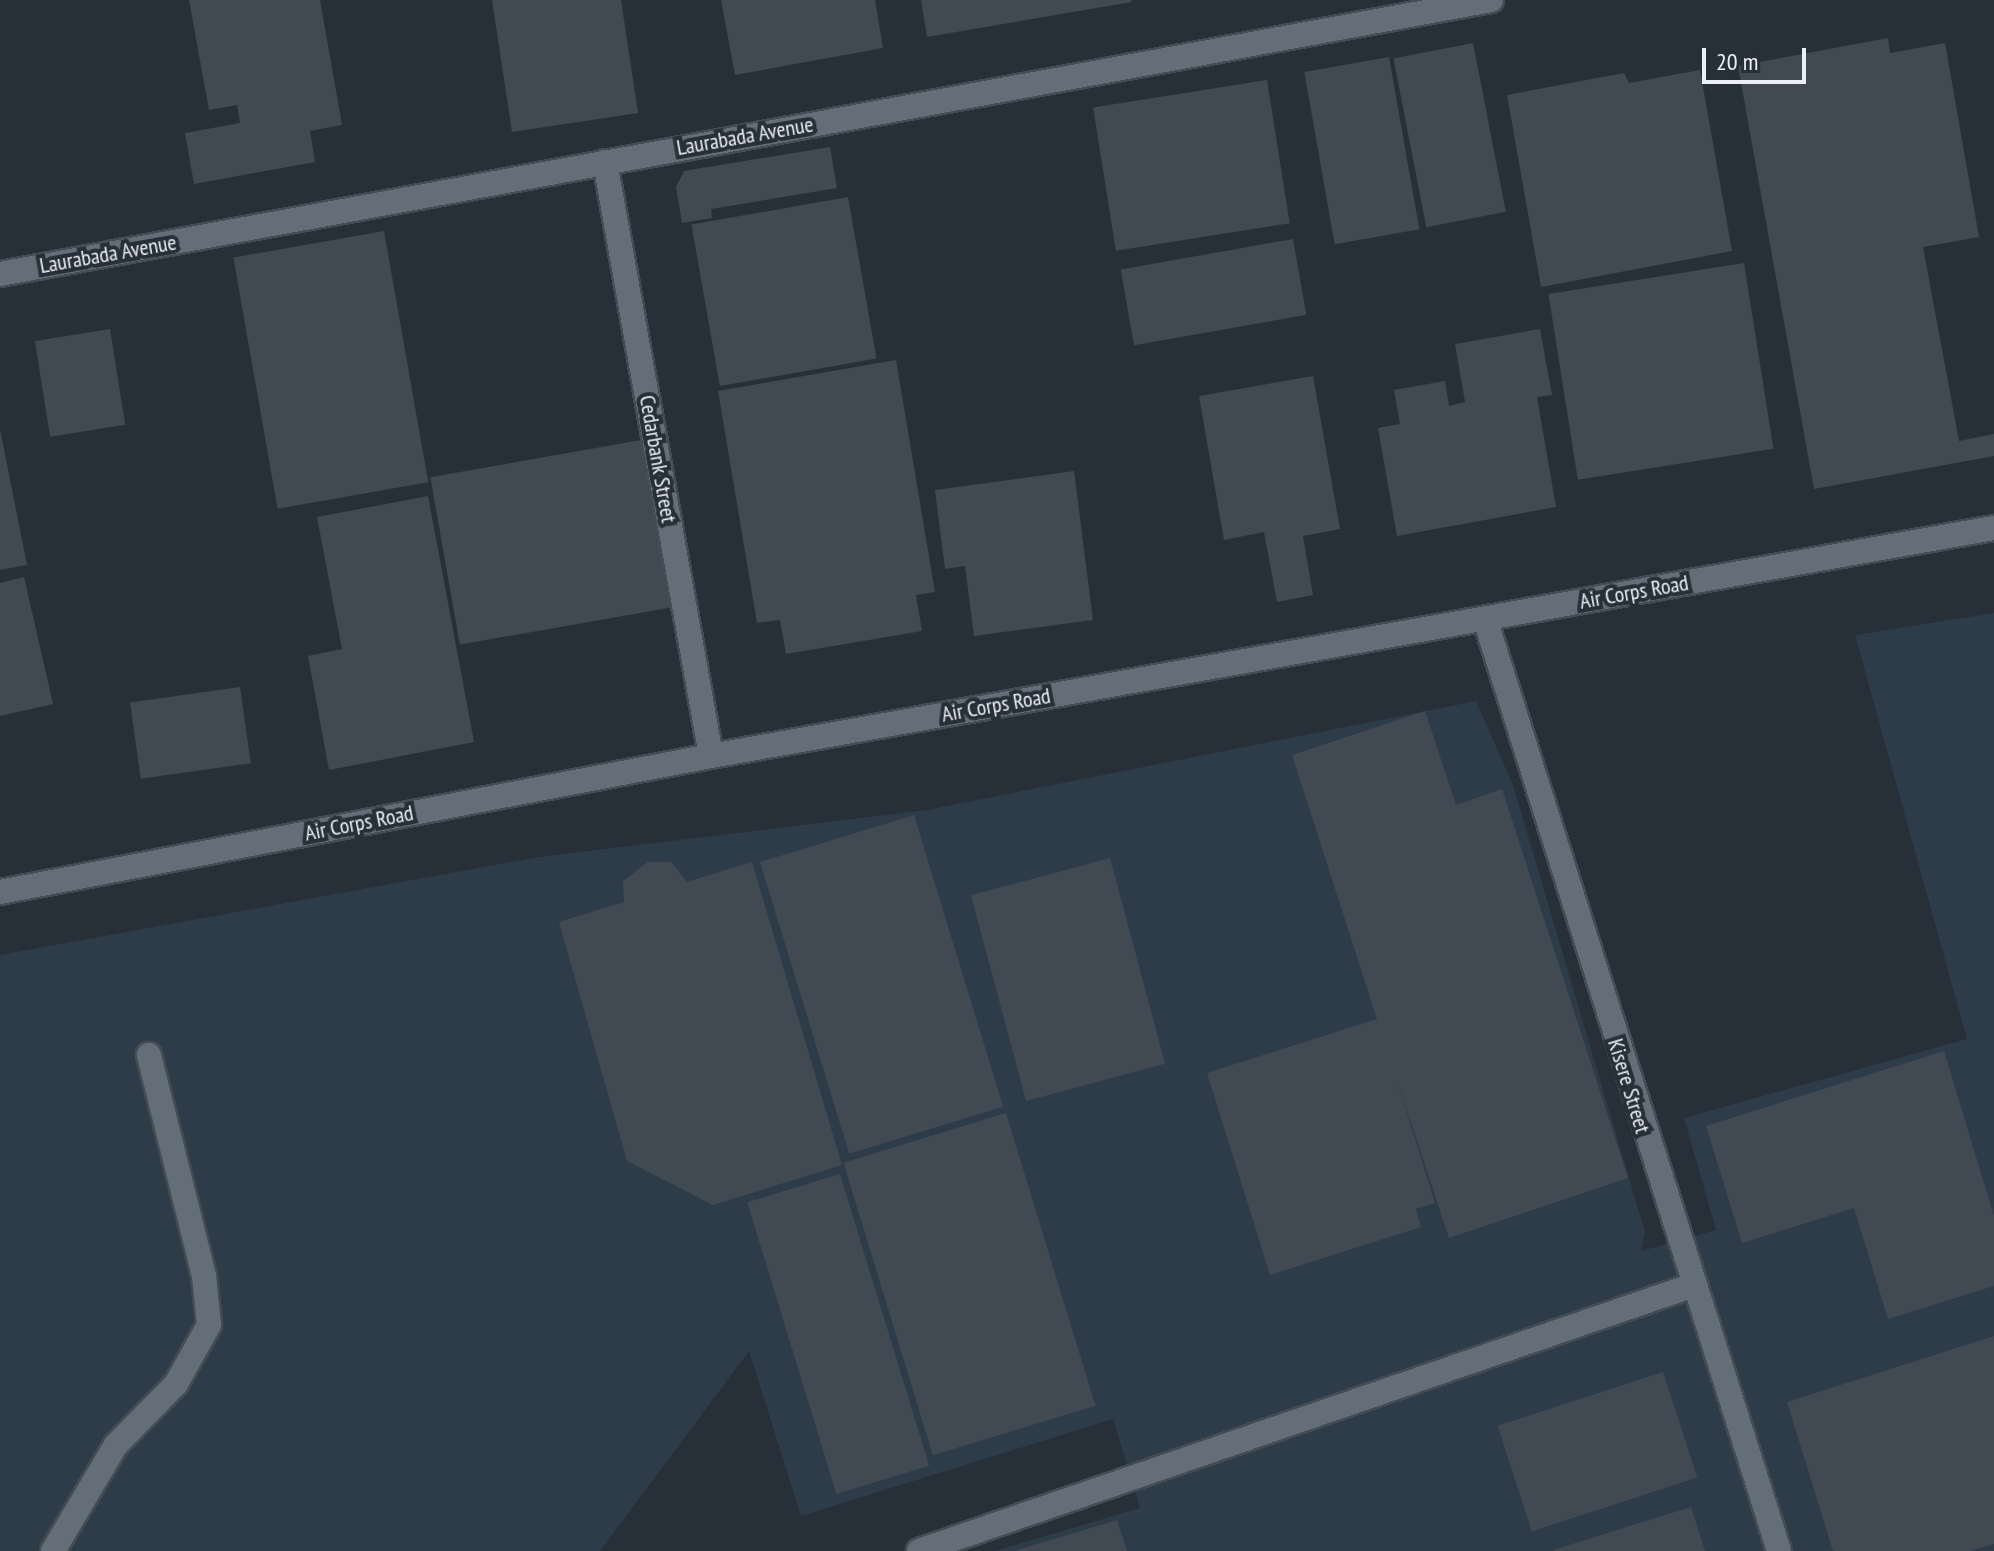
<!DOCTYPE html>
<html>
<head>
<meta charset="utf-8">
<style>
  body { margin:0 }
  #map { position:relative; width:1994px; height:1551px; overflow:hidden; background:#273038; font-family:"PT Sans Narrow",sans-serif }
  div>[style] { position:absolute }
  .built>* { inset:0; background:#2e3b48 }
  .building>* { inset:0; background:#414a53; transform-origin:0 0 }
  .roads { filter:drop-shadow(2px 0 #454c53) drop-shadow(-2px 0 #454c53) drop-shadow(0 2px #454c53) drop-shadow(0 -2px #454c53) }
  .minor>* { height:24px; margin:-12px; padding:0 12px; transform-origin:12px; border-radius:12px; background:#646e78 }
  span { translate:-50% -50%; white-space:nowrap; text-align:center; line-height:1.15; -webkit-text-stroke:8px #273038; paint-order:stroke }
  .street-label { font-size:22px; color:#ebf0f6 }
  .scale { position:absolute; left:1702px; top:48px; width:104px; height:36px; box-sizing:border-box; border:4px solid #ebf0f6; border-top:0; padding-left:10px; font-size:24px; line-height:28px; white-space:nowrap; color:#ebf0f6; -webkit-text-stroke:6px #273038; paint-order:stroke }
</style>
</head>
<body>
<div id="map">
  <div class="built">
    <div style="clip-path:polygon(1994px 613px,1994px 1551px,995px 1551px,1140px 1508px,1113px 1419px,801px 1516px,749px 1351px,600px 1551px,0 1551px,0 955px,539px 857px,927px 810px,1476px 701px,1513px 785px,1645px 1232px,1641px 1251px,1716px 1230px,1684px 1118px,1967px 1039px,1855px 635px)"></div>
  </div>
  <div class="building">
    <div style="clip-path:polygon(189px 0,320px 0,342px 125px,310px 131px,315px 162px,194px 184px,185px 133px,240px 123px,237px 105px,209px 110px)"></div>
    <div style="clip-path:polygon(492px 0,621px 0,638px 113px,512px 132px)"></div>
    <div style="clip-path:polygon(721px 0,875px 0,883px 48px,735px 75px)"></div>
    <div style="clip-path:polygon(921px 0,1131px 0,1132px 2px,927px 37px)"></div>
    <div style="clip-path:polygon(1888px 38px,1890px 53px,1945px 43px,1979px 237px,1923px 247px,1959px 441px,1994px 434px,1994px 456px,1814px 489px,1738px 66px)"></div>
    <div style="left:1473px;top:43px;width:172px;height:81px;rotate:79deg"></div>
    <div style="left:1389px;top:57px;width:175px;height:86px;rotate:80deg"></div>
    <div style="clip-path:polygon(1700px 70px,1732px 251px,1541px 287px,1507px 95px,1624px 73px,1629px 83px)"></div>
    <div style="left:1267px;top:80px;width:145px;height:176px;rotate:81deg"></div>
    <div style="clip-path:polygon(830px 147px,837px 188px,711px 209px,712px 218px,682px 223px,676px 187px,684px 171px)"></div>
    <div style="left:848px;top:197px;width:164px;height:159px;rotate:80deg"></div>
    <div style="left:384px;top:231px;width:255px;height:153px;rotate:80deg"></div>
    <div style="left:1293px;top:239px;width:77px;height:175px;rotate:80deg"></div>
    <div style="left:1744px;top:263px;width:188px;height:198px;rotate:81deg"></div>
    <div style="left:110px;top:329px;width:97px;height:76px;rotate:81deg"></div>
    <div style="clip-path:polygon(1540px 329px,1552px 395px,1537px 397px,1556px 507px,1397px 536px,1378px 428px,1400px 424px,1394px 390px,1445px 381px,1449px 406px,1465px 402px,1455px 344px)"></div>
    <div style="clip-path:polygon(896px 360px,935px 592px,916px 595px,922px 631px,786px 654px,780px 620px,757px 623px,718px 391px)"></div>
    <div style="clip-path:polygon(1313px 376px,1340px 529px,1303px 536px,1313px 595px,1277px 602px,1264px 532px,1224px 540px,1199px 396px)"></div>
    <div style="clip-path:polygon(0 429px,27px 565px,0 570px)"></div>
    <div style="left:647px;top:439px;width:170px;height:220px;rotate:80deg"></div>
    <div style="clip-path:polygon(1074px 471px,1093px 620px,974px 636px,965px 566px,945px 569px,935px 490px)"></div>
    <div style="clip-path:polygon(428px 496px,474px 742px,329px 770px,308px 656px,342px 649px,317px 517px)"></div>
    <div style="clip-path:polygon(24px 577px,53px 704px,0 716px,0 583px)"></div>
    <div style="left:240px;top:687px;width:77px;height:111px;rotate:82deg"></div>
    <div style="clip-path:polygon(1425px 711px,1456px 805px,1502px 789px,1628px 1178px,1449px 1238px,1397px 1080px,1435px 1203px,1416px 1209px,1421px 1227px,1270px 1275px,1207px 1073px,1377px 1019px,1292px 755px)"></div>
    <div style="left:914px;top:815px;width:305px;height:161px;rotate:73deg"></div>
    <div style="left:1110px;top:858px;width:213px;height:144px;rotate:75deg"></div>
    <div style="clip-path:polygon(648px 862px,671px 862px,687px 882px,752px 862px,842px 1165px,713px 1205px,627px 1161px,559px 922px,624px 902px,623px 881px)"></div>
    <div style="clip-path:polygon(1944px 1051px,1994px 1216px,1994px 1286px,1888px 1319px,1854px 1208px,1742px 1243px,1706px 1126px)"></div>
    <div style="left:1006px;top:1113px;width:306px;height:170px;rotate:73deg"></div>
    <div style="left:840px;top:1174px;width:305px;height:97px;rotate:73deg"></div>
    <div style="clip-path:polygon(1994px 1336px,1994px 1544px,1970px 1551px,1833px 1551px,1787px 1402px)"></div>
    <div style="left:1663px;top:1372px;width:111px;height:174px;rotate:72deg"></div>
    <div style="clip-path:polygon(1691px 1507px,1705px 1551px,1553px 1551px,1553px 1550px)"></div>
    <div style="clip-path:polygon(1117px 1520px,1127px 1551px,1017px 1551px,1017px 1550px)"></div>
  </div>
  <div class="roads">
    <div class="minor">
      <div style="left:605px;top:162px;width:603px;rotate:79.88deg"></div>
      <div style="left:0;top:274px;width:1516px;rotate:-10.41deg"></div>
      <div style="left:1485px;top:619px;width:977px;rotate:72.49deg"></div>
      <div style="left:0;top:892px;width:724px;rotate:-10.83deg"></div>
      <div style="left:711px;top:756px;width:1303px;rotate:-10.08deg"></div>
      <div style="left:53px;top:1551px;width:123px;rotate:-59.3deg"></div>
      <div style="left:116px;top:1445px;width:86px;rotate:-45.5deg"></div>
      <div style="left:176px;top:1384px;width:68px;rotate:-60.8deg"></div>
      <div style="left:209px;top:1325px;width:49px;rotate:-95.8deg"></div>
      <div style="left:204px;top:1276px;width:228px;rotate:-104deg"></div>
      <div style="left:919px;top:1551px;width:816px;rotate:-18.95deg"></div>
    </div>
  </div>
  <div class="street-label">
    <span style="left:745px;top:136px;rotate:-10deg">Laurabada Avenue</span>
    <span style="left:108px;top:254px;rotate:-10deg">Laurabada Avenue</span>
    <span style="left:658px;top:459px;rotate:80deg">Cedarbank Street</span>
    <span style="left:1634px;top:592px;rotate:-10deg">Air Corps Road</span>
    <span style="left:996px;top:705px;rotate:-10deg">Air Corps Road</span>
    <span style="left:359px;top:823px;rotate:-11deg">Air Corps Road</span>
    <span style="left:1629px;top:1086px;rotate:73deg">Kisere Street</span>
  </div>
  <div class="scale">20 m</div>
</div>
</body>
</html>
